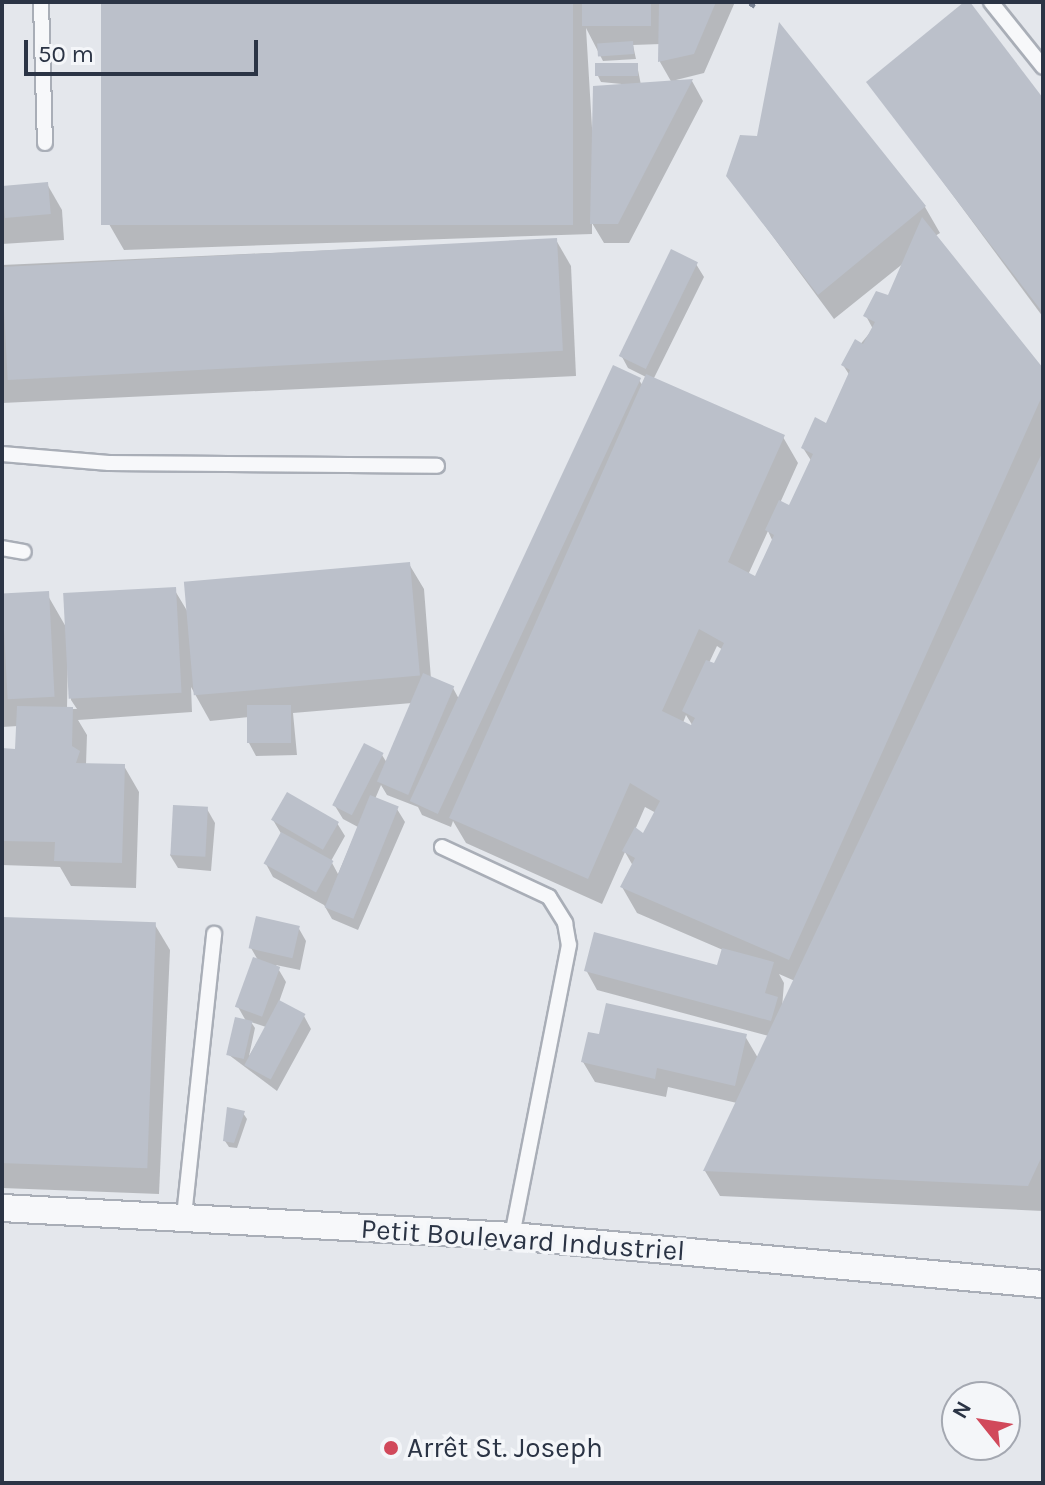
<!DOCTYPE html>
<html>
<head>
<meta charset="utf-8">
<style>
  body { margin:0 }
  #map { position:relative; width:1045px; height:1485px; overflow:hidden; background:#e4e7ec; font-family:Karla,sans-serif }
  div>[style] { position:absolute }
  .shadow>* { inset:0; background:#0003 }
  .building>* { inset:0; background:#bbc0ca; transform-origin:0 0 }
  .roads { filter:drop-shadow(2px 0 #a9aeb7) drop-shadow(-2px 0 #a9aeb7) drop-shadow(0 2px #a9aeb7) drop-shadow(0 -2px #a9aeb7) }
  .service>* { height:14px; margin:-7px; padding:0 7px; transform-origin:7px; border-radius:7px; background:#f7f8fa }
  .minor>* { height:26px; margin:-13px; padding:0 13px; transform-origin:13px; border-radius:13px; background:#f7f8fa }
  .rail>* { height:6px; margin-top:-3px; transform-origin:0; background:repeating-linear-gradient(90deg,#7d8696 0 4px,transparent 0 12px) }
  .dots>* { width:22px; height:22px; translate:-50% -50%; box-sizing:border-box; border:4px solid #f4f6f9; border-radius:50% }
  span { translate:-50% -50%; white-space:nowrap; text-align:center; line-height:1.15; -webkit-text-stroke:7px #f4f6f9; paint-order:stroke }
  .street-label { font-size:28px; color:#2b3445 }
  .poi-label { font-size:28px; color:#2b3445 }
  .left { translate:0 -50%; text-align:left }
  .frame { position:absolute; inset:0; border:4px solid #2b3445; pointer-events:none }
  .north { position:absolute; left:941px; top:1381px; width:80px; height:80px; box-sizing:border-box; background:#f4f6f9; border:2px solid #a4a8b1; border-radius:50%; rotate:300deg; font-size:22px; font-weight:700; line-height:32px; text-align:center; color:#2b3445 }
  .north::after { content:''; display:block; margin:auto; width:28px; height:36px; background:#d1495b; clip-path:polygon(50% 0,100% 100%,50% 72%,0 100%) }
  .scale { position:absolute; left:24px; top:40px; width:234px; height:36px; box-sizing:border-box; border:4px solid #2b3445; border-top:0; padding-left:10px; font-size:24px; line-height:28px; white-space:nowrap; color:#2b3445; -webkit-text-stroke:6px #f4f6f9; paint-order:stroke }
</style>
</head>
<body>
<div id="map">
  <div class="shadow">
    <div style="clip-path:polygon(evenodd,103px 2px,735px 2px,704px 73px,676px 80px,692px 81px,703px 101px,629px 243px,604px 243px,592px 223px,592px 234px,124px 250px,109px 224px,103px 2px,586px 28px,603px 61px,636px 59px,633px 45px,661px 44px,660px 62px,672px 83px,641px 85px,637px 65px,598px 76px,601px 82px,632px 85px,594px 161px,586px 28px)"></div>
    <div style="clip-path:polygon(967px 2px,1043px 101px,1043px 317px,869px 82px)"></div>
    <div style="clip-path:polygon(evenodd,780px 27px,925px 207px,940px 233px,935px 236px,1043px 371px,1043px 1211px,720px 1196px,705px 1171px,737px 1103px,668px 1087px,666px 1097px,595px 1082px,583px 1062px,745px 1036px,758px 1058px,769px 1036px,597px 990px,586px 970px,718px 967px,723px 950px,637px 913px,622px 887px,633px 866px,625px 852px,602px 904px,466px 843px,453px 821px,451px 827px,422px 815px,418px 807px,387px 795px,381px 785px,375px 799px,397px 809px,405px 822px,358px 930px,332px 919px,324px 905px,273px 877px,266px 864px,282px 835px,273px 820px,337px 823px,345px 836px,331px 861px,338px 874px,358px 827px,343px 819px,335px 806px,382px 755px,387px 763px,412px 703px,293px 713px,297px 755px,256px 756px,249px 743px,249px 717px,210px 721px,191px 687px,192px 712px,78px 720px,87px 735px,86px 765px,124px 766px,139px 792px,136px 888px,71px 886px,60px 867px,2px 865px,2px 750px,17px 751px,18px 726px,2px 727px,2px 597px,47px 594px,66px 627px,174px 589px,189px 614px,409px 564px,424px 589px,431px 679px,453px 688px,460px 701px,639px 380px,643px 386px,646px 377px,628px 368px,621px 355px,696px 264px,704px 277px,653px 380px,783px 437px,798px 463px,780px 503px,790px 507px,812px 462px,803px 448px,827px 425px,850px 376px,843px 365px,873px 329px,866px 316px,889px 297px,905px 262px,834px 319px,728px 176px,759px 138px,780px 27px,768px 531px,773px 542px,756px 579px,748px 575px,768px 531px,780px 27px,717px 646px,723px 650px,715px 666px,709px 663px,717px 646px,780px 27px,68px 649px,71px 700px,77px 709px,67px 709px,68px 649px,780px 27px,686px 715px,694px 728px,683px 723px,686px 715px,780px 27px,645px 807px,656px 813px,644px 836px,635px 830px,645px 807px,780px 27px,779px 974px,795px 981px,782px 1008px,784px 983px,779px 974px)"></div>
    <div style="clip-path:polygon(47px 184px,62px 210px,64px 240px,2px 244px,2px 188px)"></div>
    <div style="clip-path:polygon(556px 240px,571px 266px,576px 376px,2px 403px,2px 265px)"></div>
    <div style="clip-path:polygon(207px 809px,215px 823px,211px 871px,178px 868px,170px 855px)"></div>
    <div style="clip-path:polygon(2px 919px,155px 925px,170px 950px,159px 1194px,2px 1188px)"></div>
    <div style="clip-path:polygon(evenodd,298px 927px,306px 941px,300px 970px,276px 965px,286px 982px,279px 1002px,304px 1016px,311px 1029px,277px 1091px,229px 1055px,246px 1021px,238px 1007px,259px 962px,251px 948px,298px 927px,251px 1022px,266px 1027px,249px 1056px,255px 1028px,251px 1022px)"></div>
    <div style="clip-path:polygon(243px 1113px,247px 1119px,237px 1148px,229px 1147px,225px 1141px)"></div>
  </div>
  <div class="building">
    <div style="left:101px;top:2px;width:472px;height:223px"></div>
    <div style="left:582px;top:2px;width:69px;height:24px"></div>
    <div style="clip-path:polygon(659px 2px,716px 2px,694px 54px,658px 62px)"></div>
    <div style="clip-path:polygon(964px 2px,970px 2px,1043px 98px,1043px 313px,866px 82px)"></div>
    <div style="clip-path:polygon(779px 22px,926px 206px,818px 295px,726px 176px,740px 135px,757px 136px)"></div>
    <div style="left:633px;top:41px;width:13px;height:36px;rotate:86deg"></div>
    <div style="left:595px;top:63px;width:43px;height:13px"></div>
    <div style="clip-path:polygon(693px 79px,618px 224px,590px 224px,593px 86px)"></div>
    <div style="left:48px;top:182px;width:32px;height:46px;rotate:85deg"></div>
    <div style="clip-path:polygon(evenodd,922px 217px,1043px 368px,1043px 394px,789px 960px,620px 887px,635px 858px,622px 851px,635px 827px,643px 833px,660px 801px,630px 783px,588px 879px,449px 818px,646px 374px,785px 435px,728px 562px,755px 576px,774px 535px,765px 530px,779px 500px,789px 505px,813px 454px,801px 448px,815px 417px,826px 423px,850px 370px,841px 365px,855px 339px,863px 344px,875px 322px,863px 316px,876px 291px,888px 295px,922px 217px,699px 629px,724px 643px,714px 663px,706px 660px,682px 711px,695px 718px,691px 725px,662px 711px,699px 629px)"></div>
    <div style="left:557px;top:238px;width:113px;height:556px;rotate:87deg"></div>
    <div style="left:671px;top:249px;width:30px;height:119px;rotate:26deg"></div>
    <div style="left:613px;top:365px;width:31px;height:481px;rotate:25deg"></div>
    <div style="clip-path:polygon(1043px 451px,1043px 1154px,1028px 1186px,703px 1171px)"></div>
    <div style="left:410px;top:562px;width:114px;height:227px;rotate:85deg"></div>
    <div style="left:176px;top:587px;width:106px;height:113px;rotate:87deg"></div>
    <div style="left:49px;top:591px;width:106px;height:47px;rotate:87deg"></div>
    <div style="left:423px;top:673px;width:34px;height:118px;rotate:23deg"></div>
    <div style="left:247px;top:705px;width:44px;height:38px"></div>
    <div style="clip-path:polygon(17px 706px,73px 707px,72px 746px,80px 751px,76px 763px,125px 764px,122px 863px,54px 861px,55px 842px,2px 841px,2px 748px,15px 749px)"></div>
    <div style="left:364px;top:743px;width:22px;height:70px;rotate:27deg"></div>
    <div style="left:287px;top:792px;width:60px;height:32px;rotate:30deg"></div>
    <div style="left:370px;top:795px;width:31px;height:121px;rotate:22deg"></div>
    <div style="left:173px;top:805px;width:35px;height:50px;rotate:3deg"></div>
    <div style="left:281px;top:832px;width:60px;height:36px;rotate:29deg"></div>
    <div style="left:256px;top:916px;width:45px;height:33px;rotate:13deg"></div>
    <div style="left:2px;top:917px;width:154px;height:246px;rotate:2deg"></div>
    <div style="clip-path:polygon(594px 932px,717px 965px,722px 948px,774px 962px,765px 993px,778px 997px,771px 1021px,584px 971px)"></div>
    <div style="left:253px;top:957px;width:29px;height:53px;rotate:20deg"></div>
    <div style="left:279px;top:1000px;width:30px;height:74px;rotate:28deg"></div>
    <div style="clip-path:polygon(606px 1003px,747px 1034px,735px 1086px,657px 1068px,655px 1079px,581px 1062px,588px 1032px,599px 1034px)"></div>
    <div style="left:235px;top:1017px;width:18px;height:39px;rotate:13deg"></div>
    <div style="clip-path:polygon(227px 1107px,245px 1111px,234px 1143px,223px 1141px)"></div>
  </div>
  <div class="roads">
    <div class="service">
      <div style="left:41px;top:2px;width:141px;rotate:88.4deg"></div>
      <div style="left:991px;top:2px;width:83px;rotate:51.3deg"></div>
      <div style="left:2px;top:454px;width:107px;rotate:4.8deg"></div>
      <div style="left:109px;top:463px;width:328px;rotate:0.5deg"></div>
      <div style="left:2px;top:548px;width:22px;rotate:10deg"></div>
      <div style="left:442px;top:847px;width:118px;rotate:25deg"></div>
      <div style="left:549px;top:897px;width:31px;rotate:58deg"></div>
      <div style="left:565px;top:923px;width:22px;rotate:80deg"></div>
      <div style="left:569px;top:945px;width:297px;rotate:101.1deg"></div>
      <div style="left:184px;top:1216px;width:284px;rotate:-83.9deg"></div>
    </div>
    <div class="minor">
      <div style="left:2px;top:1208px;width:511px;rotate:3.14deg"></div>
      <div style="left:512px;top:1236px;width:533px;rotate:5.17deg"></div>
    </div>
  </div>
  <div class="rail">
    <div style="left:751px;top:7px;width:6px;rotate:-59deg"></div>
  </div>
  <div class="dots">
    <div style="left:391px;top:1448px;background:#d1495b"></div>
  </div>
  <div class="street-label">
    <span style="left:523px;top:1240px;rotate:4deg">Petit Boulevard Industriel</span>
  </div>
  <div class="poi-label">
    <span class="left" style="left:407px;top:1448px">Arrêt St. Joseph</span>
  </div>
  <div class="frame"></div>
  <div class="north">N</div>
  <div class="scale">50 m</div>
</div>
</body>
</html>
